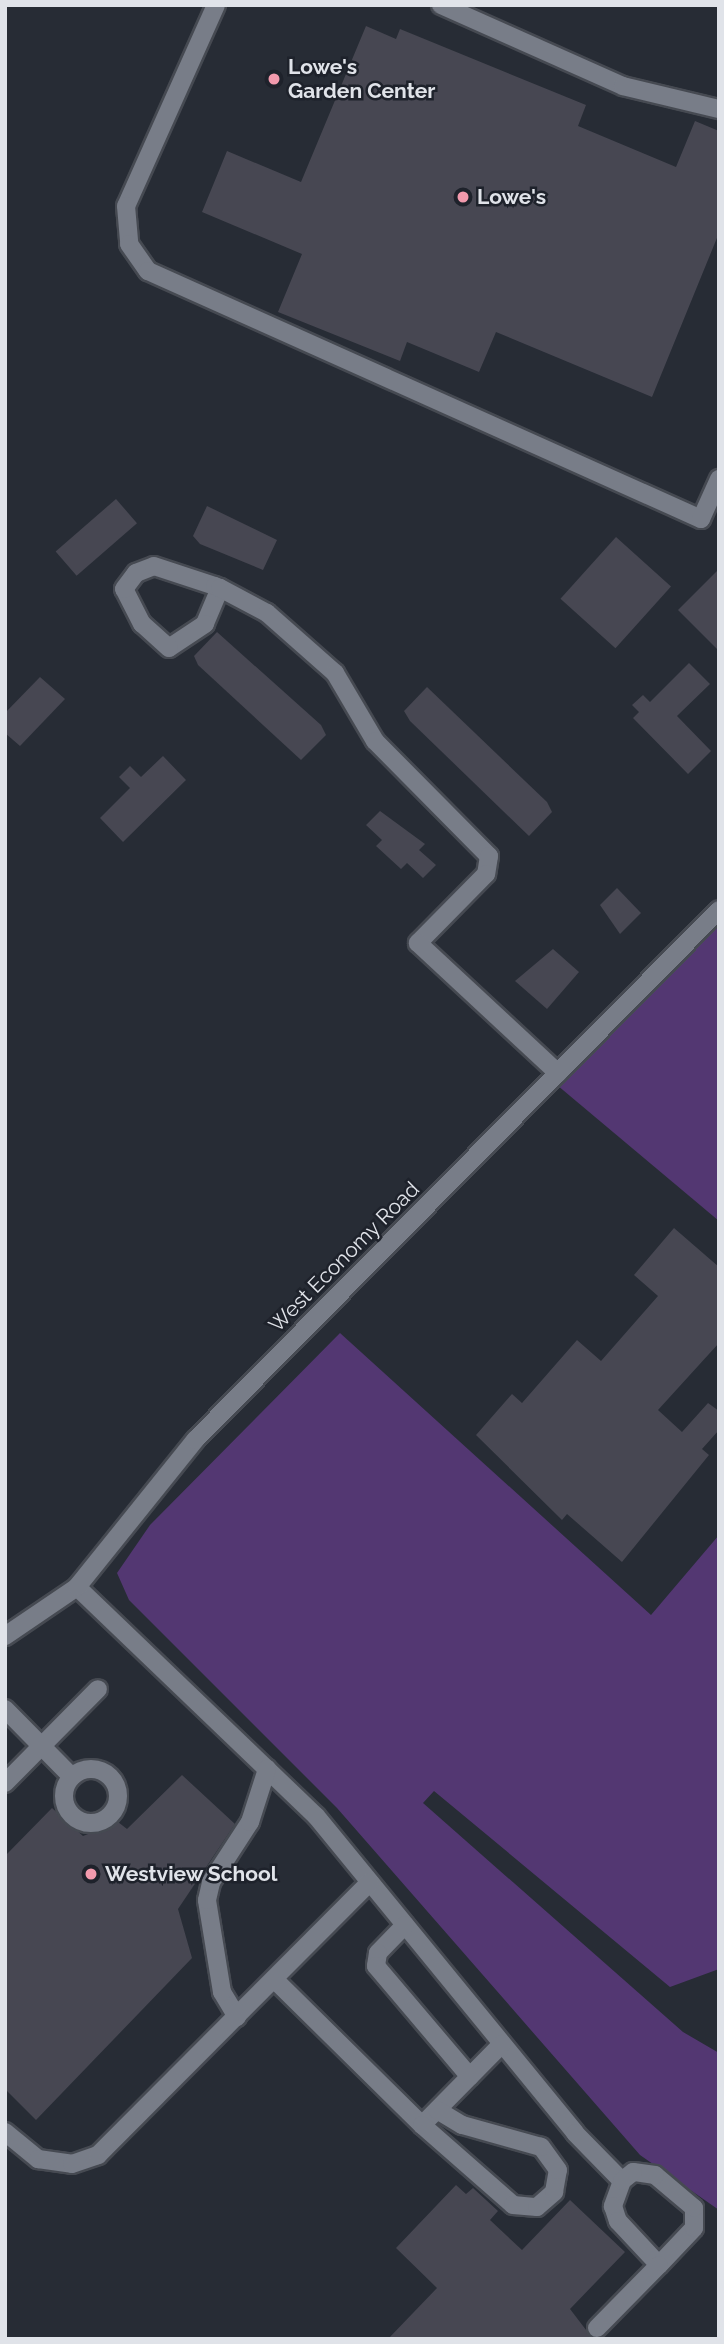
<!DOCTYPE html>
<html>
<head>
<meta charset="utf-8">
<style>
  body { margin:0 }
  #map { position:relative; width:724px; height:2344px; overflow:hidden; background:#272c35; font-family:Raleway,sans-serif }
  div>[style] { position:absolute }
  .green>* { inset:0; background:#533772 }
  .building>* { inset:0; background:#474752; transform-origin:0 0 }
  .roads { filter:drop-shadow(2px 0 #464a52) drop-shadow(-2px 0 #464a52) drop-shadow(0 2px #464a52) drop-shadow(0 -2px #464a52) }
  .minor>* { height:18px; margin:-9px; padding:0 9px; transform-origin:9px; border-radius:9px; background:#787d88 }
  .minor>.ring { margin:-9px; padding:0; box-sizing:content-box; background:none; border:18px solid #787d88; border-radius:50% }
  .dots>* { width:19px; height:19px; translate:-50% -50%; box-sizing:border-box; border:4px solid #1e222b; border-radius:50% }
  span { translate:-50% -50%; white-space:nowrap; text-align:center; line-height:1.15; -webkit-text-stroke:5px #1e222b; paint-order:stroke }
  .poi-label { font-size:21px; color:#e0e3e9; font-weight:700 }
  .left { translate:0 -50%; text-align:left }
  .street-label { font-size:21px; color:#e0e3e9 }
  .frame { position:absolute; inset:0; border:7px solid #e0e3e9; pointer-events:none }
</style>
</head>
<body>
<div id="map">
  <div class="green">
    <div style="clip-path:polygon(719px 913px,719px 1221px,551px 1080px)"></div>
    <div style="clip-path:polygon(340px 1333px,651px 1615px,719px 1535px,719px 1969px,670px 1987px,434px 1791px,423px 1803px,683px 2032px,719px 2053px,719px 2210px,640px 2155px,337px 1808px,129px 1600px,117px 1573px,150px 1525px)"></div>
  </div>
  <div class="building">
    <div style="clip-path:polygon(366px 26px,396px 39px,400px 29px,586px 105px,578px 126px,676px 167px,695px 121px,719px 131px,719px 233px,652px 397px,496px 332px,479px 372px,407px 342px,400px 361px,278px 312px,302px 254px,202px 212px,227px 151px,301px 182px)"></div>
    <div style="left:116px;top:499px;width:32px;height:80px;rotate:49deg"></div>
    <div style="clip-path:polygon(207px 506px,277px 540px,263px 570px,200px 544px,193px 536px)"></div>
    <div style="left:616px;top:537px;width:74px;height:83px;rotate:42deg"></div>
    <div style="clip-path:polygon(719px 569px,719px 651px,678px 610px)"></div>
    <div style="clip-path:polygon(217px 632px,321px 725px,326px 735px,301px 760px,198px 665px,194px 656px)"></div>
    <div style="clip-path:polygon(689px 663px,710px 684px,677px 716px,711px 751px,688px 774px,633px 718px,639px 712px,632px 705px,643px 695px,650px 702px)"></div>
    <div style="clip-path:polygon(40px 677px,65px 699px,20px 746px,5px 733px,5px 713px)"></div>
    <div style="clip-path:polygon(427px 687px,547px 802px,552px 812px,529px 836px,410px 721px,404px 711px)"></div>
    <div style="clip-path:polygon(163px 756px,186px 780px,123px 842px,100px 818px,130px 788px,119px 777px,130px 766px,141px 777px)"></div>
    <div style="clip-path:polygon(380px 811px,425px 844px,419px 850px,436px 865px,423px 878px,407px 863px,401px 869px,376px 846px,382px 840px,366px 825px)"></div>
    <div style="clip-path:polygon(617px 888px,641px 913px,620px 934px,600px 905px)"></div>
    <div style="clip-path:polygon(553px 949px,579px 972px,547px 1009px,515px 981px)"></div>
    <div style="clip-path:polygon(674px 1228px,719px 1267px,719px 1343px,658px 1410px,682px 1432px,708px 1403px,719px 1411px,719px 1430px,702px 1449px,709px 1455px,622px 1562px,567px 1514px,562px 1520px,476px 1435px,512px 1394px,522px 1403px,577px 1340px,601px 1361px,658px 1296px,634px 1275px)"></div>
    <div style="clip-path:polygon(182px 1775px,235px 1824px,178px 1909px,192px 1958px,36px 2120px,5px 2089px,5px 1856px,52px 1808px,83px 1836px,118px 1822px,127px 1829px)"></div>
    <div style="clip-path:polygon(456px 2185px,466px 2194px,473px 2188px,498px 2211px,490px 2220px,522px 2250px,570px 2200px,625px 2252px,570px 2309px,593px 2339px,388px 2339px,437px 2288px,396px 2248px)"></div>
  </div>
  <div class="roads">
    <div class="minor">
      <div style="left:216px;top:5px;width:220px;rotate:114.1deg"></div>
      <div style="left:126px;top:206px;width:38px;rotate:85deg"></div>
      <div style="left:129px;top:244px;width:33px;rotate:55deg"></div>
      <div style="left:148px;top:271px;width:606px;rotate:24.15deg"></div>
      <div style="left:701px;top:519px;width:44px;rotate:-65.8deg"></div>
      <div style="left:441px;top:5px;width:199px;rotate:24deg"></div>
      <div style="left:623px;top:86px;width:99px;rotate:13.5deg"></div>
      <div style="left:220px;top:588px;width:39px;rotate:113deg"></div>
      <div style="left:205px;top:624px;width:43px;rotate:146.3deg"></div>
      <div style="left:169px;top:648px;width:36px;rotate:-138deg"></div>
      <div style="left:142px;top:624px;width:39px;rotate:-117deg"></div>
      <div style="left:124px;top:589px;width:20px;rotate:-53deg"></div>
      <div style="left:136px;top:573px;width:19px;rotate:-21deg"></div>
      <div style="left:154px;top:566px;width:64px;rotate:18.2deg"></div>
      <div style="left:215px;top:586px;width:5px;rotate:22deg"></div>
      <div style="left:220px;top:588px;width:53px;rotate:28deg"></div>
      <div style="left:267px;top:613px;width:91px;rotate:41.4deg"></div>
      <div style="left:335px;top:673px;width:79px;rotate:59.5deg"></div>
      <div style="left:375px;top:741px;width:162px;rotate:45.3deg"></div>
      <div style="left:489px;top:856px;width:18px;rotate:99deg"></div>
      <div style="left:486px;top:874px;width:97px;rotate:134.6deg"></div>
      <div style="left:418px;top:943px;width:191px;rotate:42.9deg"></div>
      <div style="left:77px;top:1587px;width:331px;rotate:43.8deg"></div>
      <div style="left:316px;top:1816px;width:409px;rotate:50.7deg"></div>
      <div style="left:575px;top:2133px;width:67px;rotate:45.6deg"></div>
      <div style="left:622px;top:2181px;width:27px;rotate:110deg"></div>
      <div style="left:613px;top:2206px;width:16px;rotate:72deg"></div>
      <div style="left:618px;top:2221px;width:60px;rotate:47deg"></div>
      <div style="left:659px;top:2265px;width:51px;rotate:-46.6deg"></div>
      <div style="left:694px;top:2228px;width:20px;rotate:-90deg"></div>
      <div style="left:694px;top:2208px;width:51px;rotate:-139.8deg"></div>
      <div style="left:655px;top:2175px;width:22px;rotate:-172deg"></div>
      <div style="left:633px;top:2172px;width:14px;rotate:141deg"></div>
      <div style="left:5px;top:1636px;width:87px;rotate:-34.2deg"></div>
      <div style="left:77px;top:1587px;width:189px;rotate:-51.2deg"></div>
      <div style="left:195px;top:1440px;width:745px;rotate:-45.33deg"></div>
      <div style="left:5px;top:1709px;width:95px;rotate:45.4deg"></div>
      <div class="ring" style="left:64px;top:1769px;width:36px;height:36px"></div>
      <div style="left:5px;top:1783px;width:132px;rotate:-45.3deg"></div>
      <div style="left:405px;top:1925px;width:39px;rotate:134deg"></div>
      <div style="left:378px;top:1953px;width:13px;rotate:99deg"></div>
      <div style="left:376px;top:1966px;width:145px;rotate:49.7deg"></div>
      <div style="left:274px;top:1979px;width:208px;rotate:44.6deg"></div>
      <div style="left:422px;top:2125px;width:114px;rotate:-45.4deg"></div>
      <div style="left:237px;top:2017px;width:29px;rotate:-121deg"></div>
      <div style="left:222px;top:1992px;width:93px;rotate:-99.3deg"></div>
      <div style="left:207px;top:1900px;width:18px;rotate:-77deg"></div>
      <div style="left:211px;top:1882px;width:72px;rotate:-57deg"></div>
      <div style="left:250px;top:1822px;width:56px;rotate:-72.2deg"></div>
      <div style="left:422px;top:2125px;width:121px;rotate:41.3deg"></div>
      <div style="left:513px;top:2205px;width:24px;rotate:5deg"></div>
      <div style="left:537px;top:2207px;width:23px;rotate:-41deg"></div>
      <div style="left:554px;top:2192px;width:22px;rotate:-80deg"></div>
      <div style="left:558px;top:2170px;width:29px;rotate:-126deg"></div>
      <div style="left:541px;top:2147px;width:82px;rotate:-164.4deg"></div>
      <div style="left:462px;top:2125px;width:29px;rotate:-149deg"></div>
      <div style="left:5px;top:2132px;width:43px;rotate:39.3deg"></div>
      <div style="left:38px;top:2159px;width:34px;rotate:8deg"></div>
      <div style="left:72px;top:2164px;width:28px;rotate:-19deg"></div>
      <div style="left:98px;top:2155px;width:385px;rotate:-45.1deg"></div>
      <div style="left:597px;top:2328px;width:88px;rotate:-45.5deg"></div>
    </div>
  </div>
  <div class="dots">
    <div style="left:274px;top:79px;background:#f29aad"></div>
    <div style="left:463px;top:197px;background:#f29aad"></div>
    <div style="left:91px;top:1874px;background:#f29aad"></div>
  </div>
  <div class="poi-label">
    <span class="left" style="left:288px;top:79px">Lowe's<br>Garden Center</span>
    <span class="left" style="left:477px;top:197px">Lowe's</span>
    <span class="left" style="left:105px;top:1874px">Westview School</span>
  </div>
  <div class="street-label">
    <span style="left:344px;top:1257px;rotate:-45deg">West Economy Road</span>
  </div>
  <div class="frame"></div>
</div>
</body>
</html>
